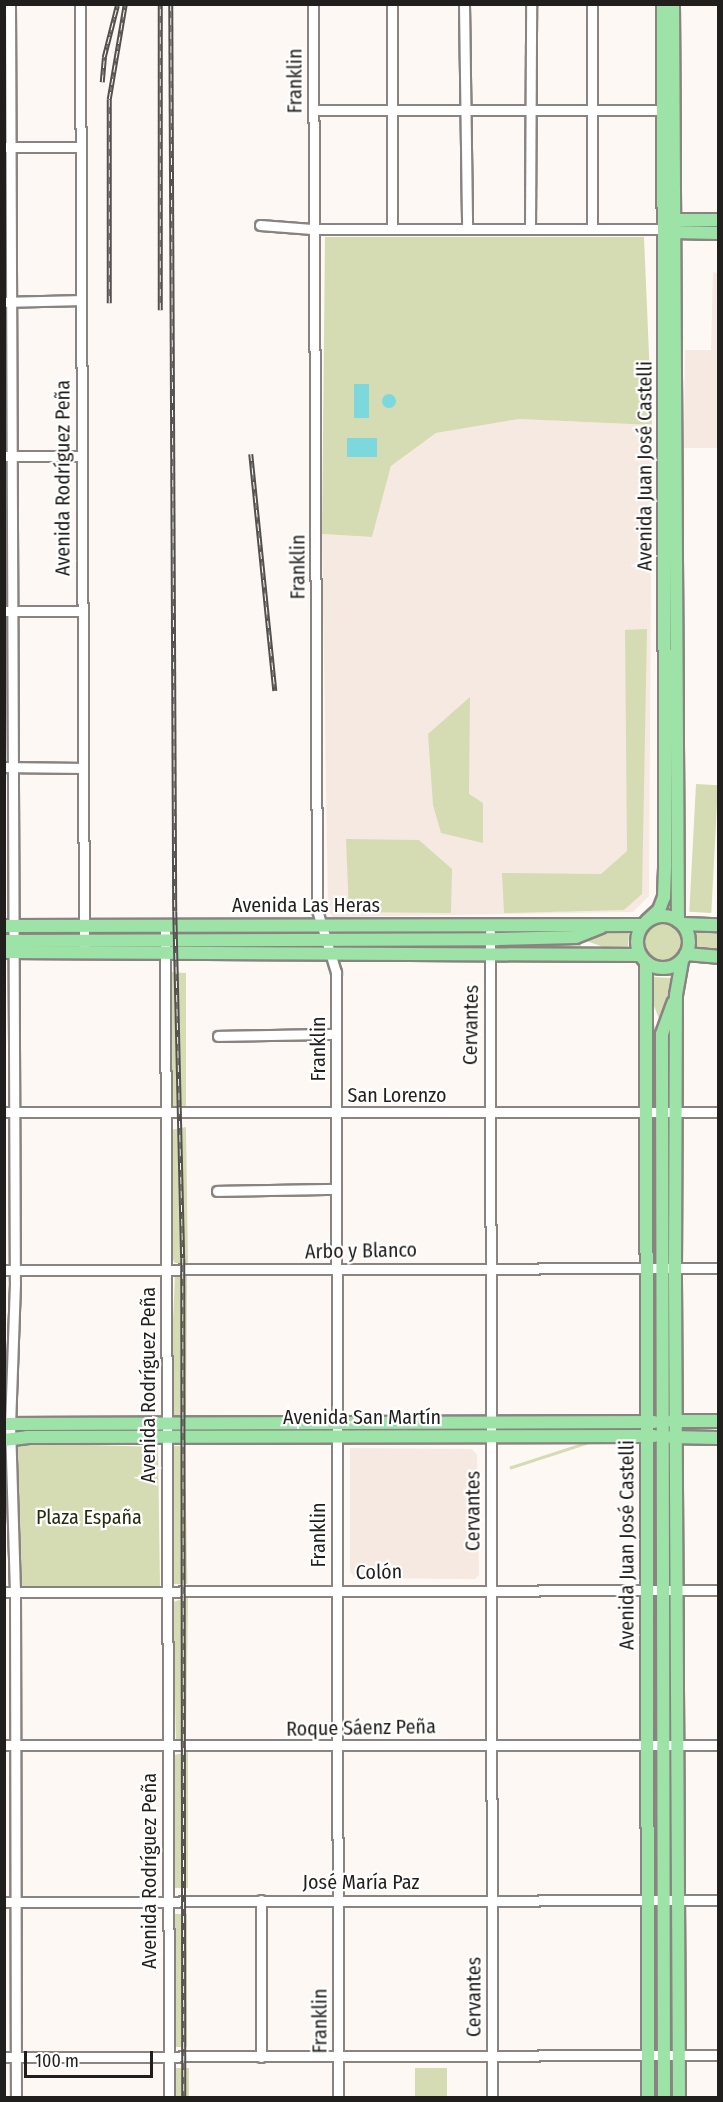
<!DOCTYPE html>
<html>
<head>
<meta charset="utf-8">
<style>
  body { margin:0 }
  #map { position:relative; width:723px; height:2102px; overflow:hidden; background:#fef8f4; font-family:"Fira Sans Condensed",sans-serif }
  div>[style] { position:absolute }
  .built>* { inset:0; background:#f6e9e1 }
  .green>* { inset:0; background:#d5dbb3; transform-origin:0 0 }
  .round { border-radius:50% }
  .water>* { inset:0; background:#7cd8dc; transform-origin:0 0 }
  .roads { filter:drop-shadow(2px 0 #898481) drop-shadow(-2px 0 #898481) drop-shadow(0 2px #898481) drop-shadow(0 -2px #898481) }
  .minor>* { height:9px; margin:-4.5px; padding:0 4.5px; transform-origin:4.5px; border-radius:4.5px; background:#fff }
  .major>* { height:12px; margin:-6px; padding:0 6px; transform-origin:6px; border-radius:6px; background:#9de2a7 }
  .major>.ring { margin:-6px; padding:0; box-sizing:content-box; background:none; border:12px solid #9de2a7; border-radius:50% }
  .rail>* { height:4.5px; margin-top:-2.25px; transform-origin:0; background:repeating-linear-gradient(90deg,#fff 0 7px,#53504d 0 14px); box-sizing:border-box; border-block:2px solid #53504d }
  span { translate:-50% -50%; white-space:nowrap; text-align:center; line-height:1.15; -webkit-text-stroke:4.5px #fff; paint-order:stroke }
  .street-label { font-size:20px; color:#211f1d }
  .park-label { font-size:20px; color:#282c0e }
  .frame { position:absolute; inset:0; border:6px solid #211f1d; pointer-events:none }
  .scale { position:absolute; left:24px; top:2051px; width:129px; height:27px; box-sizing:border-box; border:3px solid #211f1d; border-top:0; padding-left:8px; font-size:18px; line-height:21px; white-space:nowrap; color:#211f1d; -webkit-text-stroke:4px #fff; paint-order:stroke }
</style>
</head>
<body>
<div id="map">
  <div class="built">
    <div style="clip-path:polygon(713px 272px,718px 273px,718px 448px,684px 448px,685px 350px,711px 350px)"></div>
    <div style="clip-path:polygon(519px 419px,652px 425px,649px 896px,633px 912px,333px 917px,328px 911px,322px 534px,372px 537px,391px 466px,436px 433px)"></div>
    <div style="clip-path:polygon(350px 1448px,472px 1449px,477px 1455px,479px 1575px,475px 1579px,355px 1578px,350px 1572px)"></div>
  </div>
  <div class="green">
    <div style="clip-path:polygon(325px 237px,644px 237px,652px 425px,519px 419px,436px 433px,391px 466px,372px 537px,322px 534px)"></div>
    <div style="clip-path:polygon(647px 629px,642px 894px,624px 910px,504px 913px,502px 873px,601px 874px,627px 851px,625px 630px)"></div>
    <div style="clip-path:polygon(470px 697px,469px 794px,483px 803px,483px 843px,441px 833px,433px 805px,428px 734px)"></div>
    <div style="left:696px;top:784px;width:22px;height:128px;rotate:3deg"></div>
    <div style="clip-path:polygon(346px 839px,419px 840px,452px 869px,451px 913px,349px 912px)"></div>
    <div class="round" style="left:640px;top:919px;width:46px;height:46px"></div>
    <div style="clip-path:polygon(188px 929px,299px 929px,299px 934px,189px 933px)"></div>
    <div style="left:346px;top:929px;width:128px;height:6px"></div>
    <div style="left:695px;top:929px;width:23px;height:23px"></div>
    <div style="left:98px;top:930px;width:57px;height:6px"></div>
    <div style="clip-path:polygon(610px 931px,629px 933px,628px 948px,606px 948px,584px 940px)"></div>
    <div style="left:475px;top:941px;width:6px;height:127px;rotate:99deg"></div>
    <div style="clip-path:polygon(501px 942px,580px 942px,581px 946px,500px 948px)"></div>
    <div style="clip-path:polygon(170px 972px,186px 973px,186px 1106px,174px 1110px,170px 1104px)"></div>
    <div style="clip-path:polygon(652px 977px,671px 978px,671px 998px,661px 1024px,651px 998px)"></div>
    <div style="clip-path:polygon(650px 1015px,658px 1034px,657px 1095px,649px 1095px)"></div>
    <div style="clip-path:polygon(186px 1127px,188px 1264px,175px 1263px,170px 1255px,170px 1130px)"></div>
    <div style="clip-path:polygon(651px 1127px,656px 1130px,655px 1252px,651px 1251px)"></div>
    <div style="clip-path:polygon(175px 1275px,187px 1275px,186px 1418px,174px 1418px,169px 1411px)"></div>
    <div style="clip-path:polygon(656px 1282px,657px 1404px,652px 1407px,652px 1283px)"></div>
    <div style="clip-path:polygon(322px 1426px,322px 1433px,194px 1432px,194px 1429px)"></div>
    <div style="left:632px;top:1427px;width:3px;height:129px;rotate:72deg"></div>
    <div style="left:479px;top:1428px;width:3px;height:130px;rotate:90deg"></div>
    <div style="clip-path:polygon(23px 1443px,158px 1447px,160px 1588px,24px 1589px,18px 1582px,18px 1446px)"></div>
    <div style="left:185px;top:1446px;width:138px;height:15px;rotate:89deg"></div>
    <div style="clip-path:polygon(656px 1452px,658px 1576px,656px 1579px,652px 1578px,652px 1453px)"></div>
    <div style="clip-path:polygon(668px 1452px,672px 1452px,672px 1579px,669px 1578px)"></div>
    <div style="clip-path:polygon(188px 1597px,186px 1741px,176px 1741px,173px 1602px)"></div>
    <div style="clip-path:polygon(651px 1602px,657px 1604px,656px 1732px,652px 1732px)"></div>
    <div style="clip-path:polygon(668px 1602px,672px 1602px,672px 1734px,669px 1734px)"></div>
    <div style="clip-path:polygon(188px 1752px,188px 1888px,175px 1888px,172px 1887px,170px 1756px)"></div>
    <div style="clip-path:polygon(669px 1758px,673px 1758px,674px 1888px,668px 1886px)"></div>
    <div style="clip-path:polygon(652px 1760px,658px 1761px,657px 1888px,653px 1888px)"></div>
    <div style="clip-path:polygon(669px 1913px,674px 1913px,673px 2042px,669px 2042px)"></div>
    <div style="left:172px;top:1914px;width:15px;height:133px"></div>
    <div style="clip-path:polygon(653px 1914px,659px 1915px,657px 2042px,653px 2039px)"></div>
    <div style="left:175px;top:2068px;width:14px;height:29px"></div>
    <div style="left:415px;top:2068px;width:32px;height:29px"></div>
  </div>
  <div class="water">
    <div style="left:354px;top:384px;width:15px;height:34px"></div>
    <div class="round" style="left:382px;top:394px;width:14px;height:14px"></div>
    <div style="left:347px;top:438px;width:30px;height:19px"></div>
  </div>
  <div class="roads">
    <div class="minor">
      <div style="left:10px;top:4px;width:1279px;rotate:89.78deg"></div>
      <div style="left:15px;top:1283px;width:141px;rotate:92deg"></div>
      <div style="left:10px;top:1424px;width:168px;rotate:88.3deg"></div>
      <div style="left:15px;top:1592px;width:506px;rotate:89.89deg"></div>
      <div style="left:80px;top:4px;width:943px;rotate:89.76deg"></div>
      <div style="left:313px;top:4px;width:906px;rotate:89.75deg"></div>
      <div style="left:317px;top:910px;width:65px;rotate:73deg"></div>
      <div style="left:336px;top:972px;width:1126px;rotate:89.9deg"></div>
      <div style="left:464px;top:4px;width:225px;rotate:89.2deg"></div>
      <div style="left:313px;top:110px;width:356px"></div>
      <div style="left:4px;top:147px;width:76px"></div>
      <div style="left:260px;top:225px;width:52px;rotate:4.4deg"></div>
      <div style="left:312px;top:229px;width:357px"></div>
      <div style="left:392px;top:227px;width:223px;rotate:-90deg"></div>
      <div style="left:592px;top:228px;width:224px;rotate:-90deg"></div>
      <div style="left:530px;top:229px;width:225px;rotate:-89.7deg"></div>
      <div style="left:4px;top:302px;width:76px;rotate:-1.5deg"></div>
      <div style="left:4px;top:456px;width:77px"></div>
      <div style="left:4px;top:611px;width:78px"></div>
      <div style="left:4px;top:767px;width:77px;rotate:0.7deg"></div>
      <div style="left:165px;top:924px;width:1174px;rotate:89.8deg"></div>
      <div style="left:490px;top:933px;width:1165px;rotate:89.9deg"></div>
      <div style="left:218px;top:1036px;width:118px;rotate:-1deg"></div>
      <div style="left:4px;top:1112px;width:714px"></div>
      <div style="left:217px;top:1191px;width:119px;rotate:-1deg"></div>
      <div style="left:4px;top:1270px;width:714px;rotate:-0.16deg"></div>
      <div style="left:4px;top:1592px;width:714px;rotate:-0.16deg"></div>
      <div style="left:4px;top:1745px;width:714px"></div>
      <div style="left:4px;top:1902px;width:714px;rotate:-0.16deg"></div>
      <div style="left:4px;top:2057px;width:714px;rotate:-0.16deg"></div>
      <div style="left:261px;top:2057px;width:157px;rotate:-90deg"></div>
    </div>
    <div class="major">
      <div style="left:673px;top:4px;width:917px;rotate:89.69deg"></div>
      <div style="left:668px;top:224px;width:7px;rotate:-34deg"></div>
      <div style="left:674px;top:220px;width:44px"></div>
      <div style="left:673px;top:232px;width:45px;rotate:1.3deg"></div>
      <div class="ring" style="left:637px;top:916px;width:40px;height:40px"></div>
      <div style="left:647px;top:921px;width:16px;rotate:-43deg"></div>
      <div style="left:659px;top:910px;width:14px;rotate:-69deg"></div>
      <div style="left:664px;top:897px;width:33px;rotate:-88deg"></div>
      <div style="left:665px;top:864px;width:860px;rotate:-90.13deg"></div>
      <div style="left:682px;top:924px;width:36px;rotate:2deg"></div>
      <div style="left:4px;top:926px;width:638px;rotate:-0.09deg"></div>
      <div style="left:4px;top:941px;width:494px;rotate:-0.2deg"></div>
      <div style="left:498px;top:939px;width:78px;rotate:-1.5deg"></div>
      <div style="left:576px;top:937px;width:27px;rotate:-22deg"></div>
      <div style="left:4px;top:952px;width:636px;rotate:0.27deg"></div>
      <div style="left:686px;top:954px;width:32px;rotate:5deg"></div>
      <div style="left:646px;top:962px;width:1136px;rotate:89.9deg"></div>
      <div style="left:672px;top:1421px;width:46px"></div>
      <div style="left:4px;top:1424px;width:650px;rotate:-0.18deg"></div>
      <div style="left:671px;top:1437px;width:47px;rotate:1.2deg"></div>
      <div style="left:4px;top:1440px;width:23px;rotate:-7deg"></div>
      <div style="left:27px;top:1437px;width:627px;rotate:-0.09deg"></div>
      <div style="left:664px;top:2098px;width:1064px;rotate:-90.11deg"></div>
      <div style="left:662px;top:1034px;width:33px;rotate:-70deg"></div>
      <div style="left:679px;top:2098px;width:830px;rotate:-90.28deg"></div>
      <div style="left:675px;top:1268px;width:273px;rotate:-89.8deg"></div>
      <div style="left:676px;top:995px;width:36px;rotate:-80deg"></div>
    </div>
  </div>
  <div class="rail">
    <div style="left:171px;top:4px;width:907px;rotate:89.75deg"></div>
    <div style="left:175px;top:911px;width:347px;rotate:88.7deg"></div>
    <div style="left:183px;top:1258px;width:840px;rotate:89.93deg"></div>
    <div style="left:102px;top:82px;width:25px;rotate:-85deg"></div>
    <div style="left:104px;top:57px;width:53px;rotate:-75.7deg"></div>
    <div style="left:109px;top:303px;width:204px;rotate:-90deg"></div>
    <div style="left:109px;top:99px;width:96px;rotate:-80.4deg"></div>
    <div style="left:160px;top:310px;width:306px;rotate:-90deg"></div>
    <div style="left:251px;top:454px;width:238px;rotate:84.2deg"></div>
  </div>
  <div class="street-label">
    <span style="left:295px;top:81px;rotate:-90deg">Franklin</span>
    <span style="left:645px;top:466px;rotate:-90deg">Avenida Juan José Castelli</span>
    <span style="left:63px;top:478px;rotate:-90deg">Avenida Rodríguez Peña</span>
    <span style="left:298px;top:567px;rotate:-90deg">Franklin</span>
    <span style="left:306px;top:905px">Avenida Las Heras</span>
    <span style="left:471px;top:1025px;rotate:-89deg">Cervantes</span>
    <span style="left:318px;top:1049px;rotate:-90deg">Franklin</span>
    <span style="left:397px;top:1095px">San Lorenzo</span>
    <span style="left:361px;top:1251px;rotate:-1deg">Arbo y Blanco</span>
    <span style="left:148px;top:1385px;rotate:-90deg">Avenida Rodríguez Peña</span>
    <span style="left:362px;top:1417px">Avenida San Martín</span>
    <span style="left:473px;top:1511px;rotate:-90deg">Cervantes</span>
    <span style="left:318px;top:1535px;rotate:-90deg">Franklin</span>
    <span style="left:627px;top:1545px;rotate:-90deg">Avenida Juan José Castelli</span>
    <span style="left:379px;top:1572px;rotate:-1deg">Colón</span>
    <span style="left:361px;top:1728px;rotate:-1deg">Roque Sáenz Peña</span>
    <span style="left:149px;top:1871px;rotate:-90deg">Avenida Rodríguez Peña</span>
    <span style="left:361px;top:1882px">José María Paz</span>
    <span style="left:474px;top:1997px;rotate:-90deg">Cervantes</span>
    <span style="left:320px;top:2021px;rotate:-90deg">Franklin</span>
  </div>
  <div class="park-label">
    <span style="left:89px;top:1517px">Plaza España</span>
  </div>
  <div class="frame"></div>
  <div class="scale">100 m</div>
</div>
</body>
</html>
